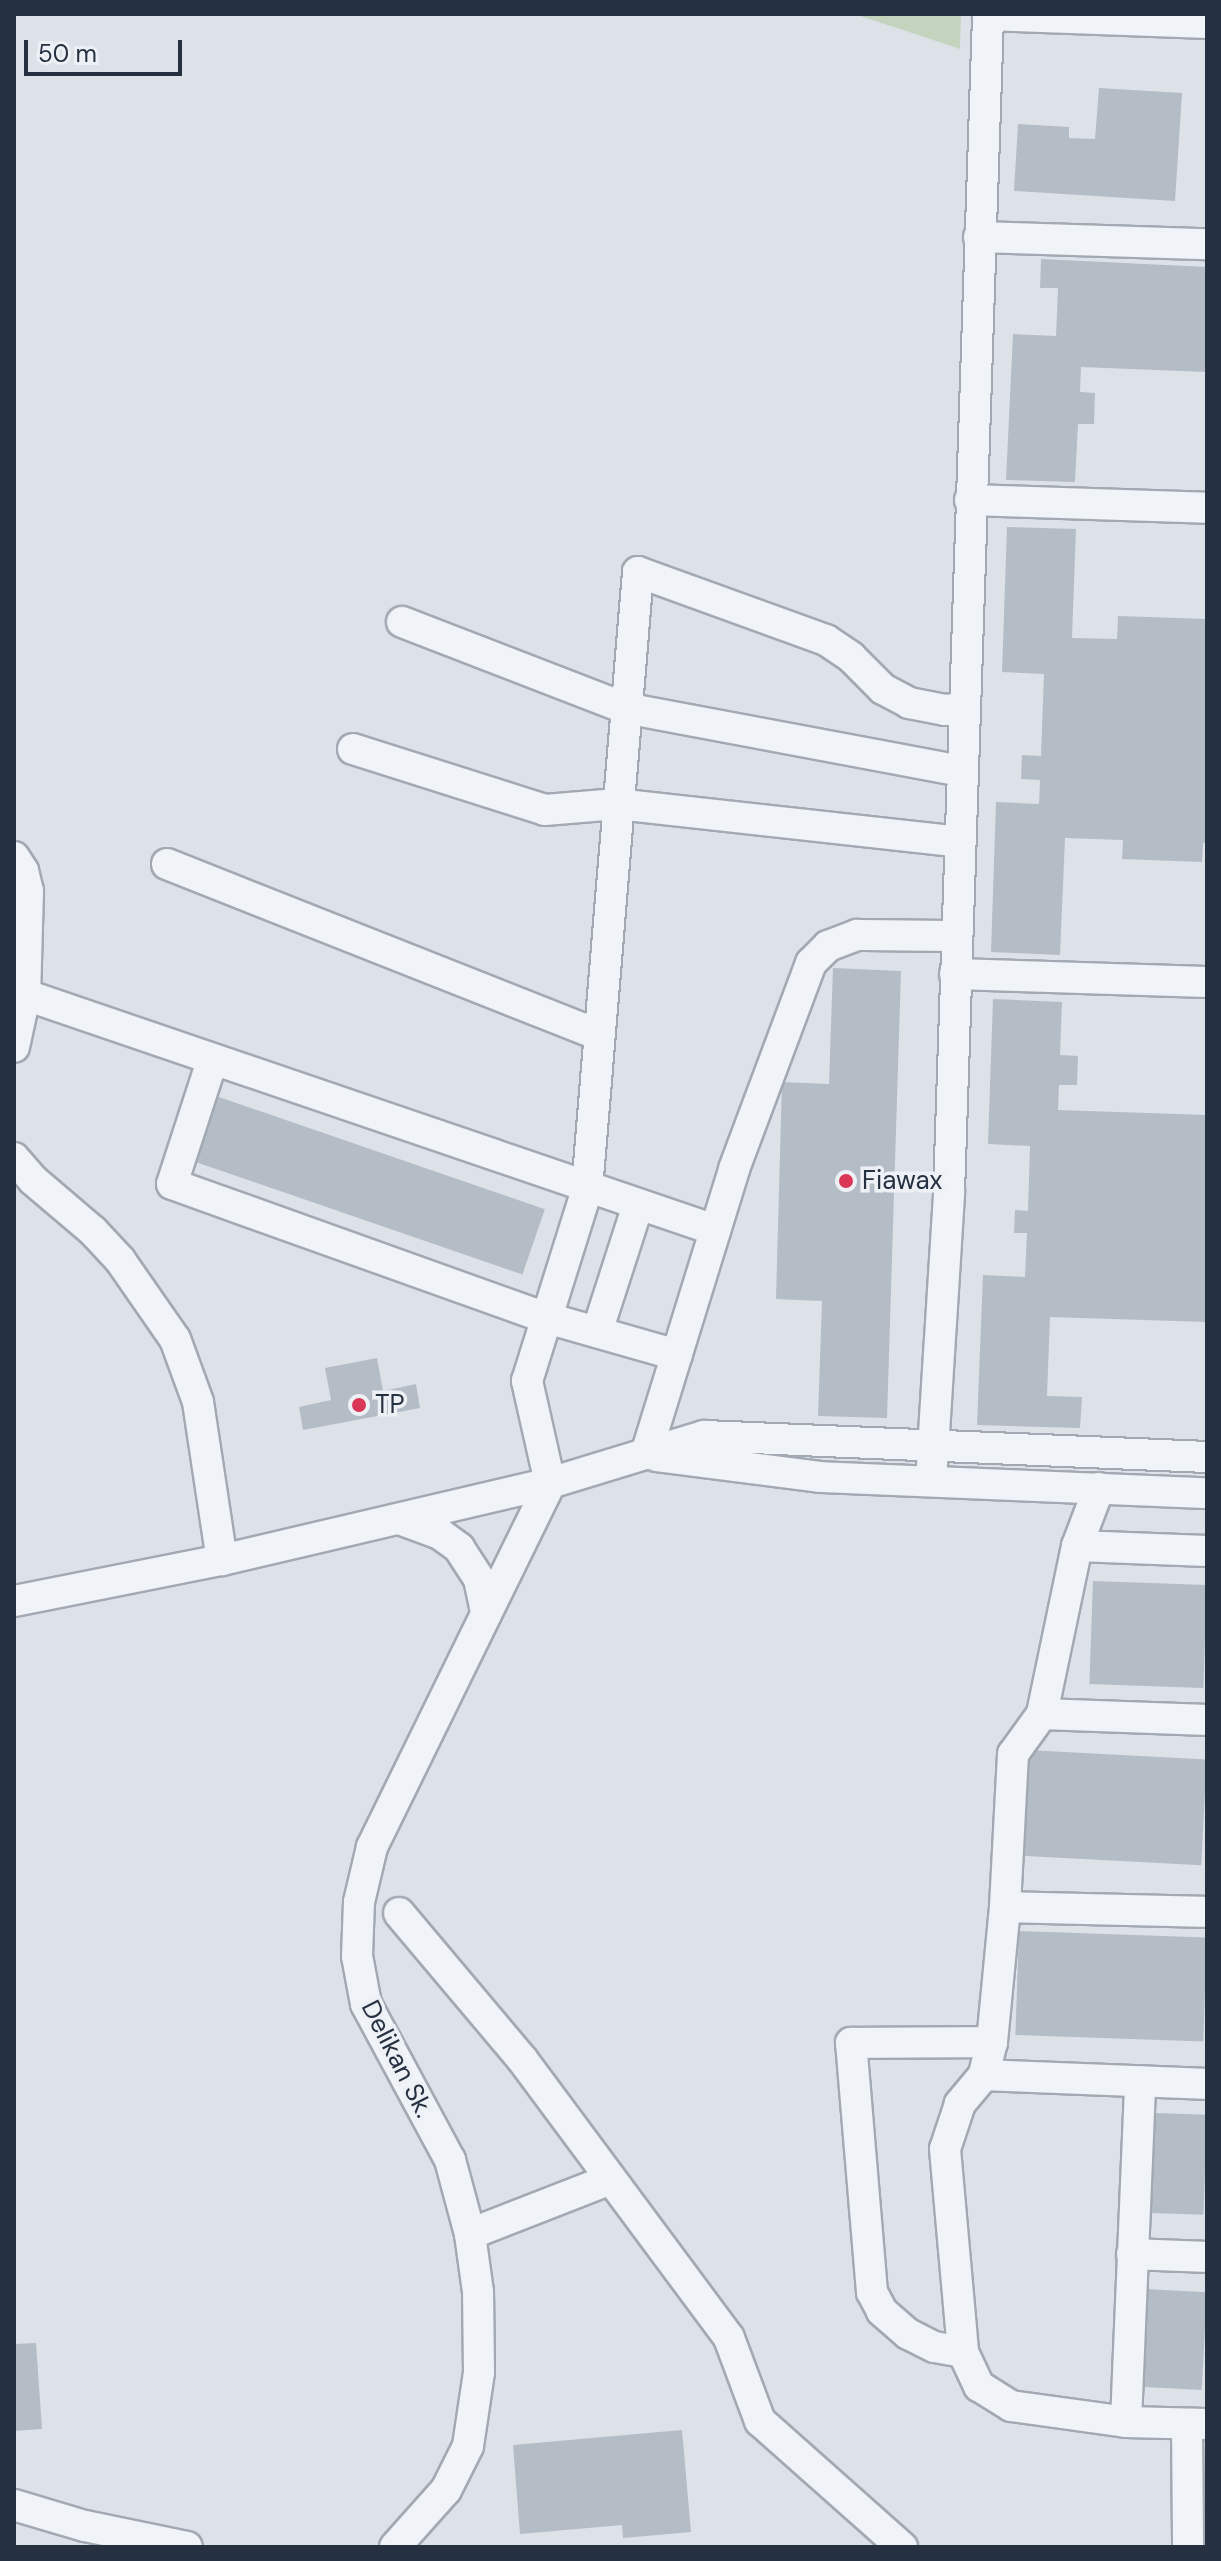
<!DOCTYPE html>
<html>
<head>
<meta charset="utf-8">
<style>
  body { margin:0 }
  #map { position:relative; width:1221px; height:2561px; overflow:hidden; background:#dde2e9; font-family:"DM Sans",sans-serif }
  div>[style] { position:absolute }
  .green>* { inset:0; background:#c4d3be }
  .building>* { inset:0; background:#b4bcc6; transform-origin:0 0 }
  .roads { filter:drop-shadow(2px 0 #a2a9b3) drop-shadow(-2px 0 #a2a9b3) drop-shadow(0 2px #a2a9b3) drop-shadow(0 -2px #a2a9b3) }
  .minor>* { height:30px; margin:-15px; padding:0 15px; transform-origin:15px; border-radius:15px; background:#f0f3f7 }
  .dots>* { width:22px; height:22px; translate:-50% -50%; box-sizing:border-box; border:4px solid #edf1f6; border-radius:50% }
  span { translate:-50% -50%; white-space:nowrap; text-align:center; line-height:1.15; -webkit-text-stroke:7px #edf1f6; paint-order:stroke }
  .poi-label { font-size:26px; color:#253041 }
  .left { translate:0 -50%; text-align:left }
  .street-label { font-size:26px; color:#253041 }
  .frame { position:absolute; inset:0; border:16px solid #253041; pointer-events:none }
  .scale { position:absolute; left:24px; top:40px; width:158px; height:36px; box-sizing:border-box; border:4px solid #253041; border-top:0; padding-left:10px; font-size:24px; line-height:28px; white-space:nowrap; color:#253041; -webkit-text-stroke:6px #edf1f6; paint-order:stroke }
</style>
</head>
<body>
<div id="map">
  <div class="green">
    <div style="clip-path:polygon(854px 14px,961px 14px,960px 49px,900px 29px)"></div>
  </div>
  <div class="building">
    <div style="clip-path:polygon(1099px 88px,1182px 93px,1175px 201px,1014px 191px,1018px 124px,1069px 127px,1069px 138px,1095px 139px)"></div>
    <div style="clip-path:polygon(1041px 259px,1207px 267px,1207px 372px,1081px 367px,1080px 392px,1095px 393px,1094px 424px,1078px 424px,1075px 482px,1006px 480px,1013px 334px,1056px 336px,1058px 288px,1040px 288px)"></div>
    <div style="clip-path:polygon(1007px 527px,1076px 529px,1072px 638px,1117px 639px,1118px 616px,1207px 619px,1207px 843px,1203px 843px,1202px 862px,1122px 859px,1123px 840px,1065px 838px,1060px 955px,991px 952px,996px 802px,1039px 804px,1040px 780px,1021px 779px,1022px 755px,1041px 756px,1044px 674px,1002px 672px)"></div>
    <div style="clip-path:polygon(833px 968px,901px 971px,887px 1418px,818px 1416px,822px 1301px,776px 1299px,782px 1082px,829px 1084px)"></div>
    <div style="clip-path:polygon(993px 999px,1062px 1002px,1060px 1055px,1078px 1056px,1077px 1085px,1059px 1085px,1058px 1110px,1207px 1115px,1207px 1322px,1050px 1317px,1047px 1396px,1082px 1397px,1080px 1428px,977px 1425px,983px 1275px,1025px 1277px,1027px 1233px,1014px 1233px,1015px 1210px,1028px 1211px,1030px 1146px,988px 1144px)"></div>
    <div style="left:213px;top:1095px;width:351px;height:69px;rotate:19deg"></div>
    <div style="clip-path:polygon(377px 1358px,383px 1391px,416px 1384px,420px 1408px,303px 1430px,299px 1407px,331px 1400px,325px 1368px)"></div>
    <div style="left:1093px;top:1581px;width:114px;height:103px;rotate:2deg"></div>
    <div style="left:1027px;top:1750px;width:180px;height:106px;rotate:3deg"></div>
    <div style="left:1019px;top:1931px;width:188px;height:104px;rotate:2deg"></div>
    <div style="left:1154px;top:2113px;width:53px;height:100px;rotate:2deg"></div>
    <div style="left:1145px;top:2289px;width:62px;height:98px;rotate:3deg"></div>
    <div style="clip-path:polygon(36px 2343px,42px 2429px,14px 2431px,14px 2344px)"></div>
    <div style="clip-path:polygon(682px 2430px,691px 2532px,623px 2538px,622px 2525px,520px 2534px,513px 2445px)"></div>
  </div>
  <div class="roads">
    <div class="minor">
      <div style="left:988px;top:15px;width:219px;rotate:2.1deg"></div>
      <div style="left:979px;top:237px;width:228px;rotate:1.8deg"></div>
      <div style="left:970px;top:500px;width:237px;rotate:1.9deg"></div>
      <div style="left:402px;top:622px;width:239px;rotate:21.1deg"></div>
      <div style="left:625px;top:708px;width:342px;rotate:10.6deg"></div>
      <div style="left:353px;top:749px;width:201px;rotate:17.6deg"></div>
      <div style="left:545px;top:810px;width:72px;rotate:-4.8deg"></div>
      <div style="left:617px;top:804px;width:344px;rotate:6.3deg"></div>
      <div style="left:14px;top:857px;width:17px;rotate:57deg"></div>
      <div style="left:23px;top:871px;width:21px;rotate:76deg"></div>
      <div style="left:28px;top:891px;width:105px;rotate:91.6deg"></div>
      <div style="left:25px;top:996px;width:52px;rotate:102.2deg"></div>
      <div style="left:167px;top:864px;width:465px;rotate:21.6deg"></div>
      <div style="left:955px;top:974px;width:252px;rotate:1.8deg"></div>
      <div style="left:14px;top:991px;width:741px;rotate:18.83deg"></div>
      <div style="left:212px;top:1061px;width:129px;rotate:108deg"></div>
      <div style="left:172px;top:1184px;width:398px;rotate:19.7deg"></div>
      <div style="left:547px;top:1318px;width:135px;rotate:15.9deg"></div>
      <div style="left:14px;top:1158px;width:29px;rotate:49deg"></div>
      <div style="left:33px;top:1180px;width:79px;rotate:40.4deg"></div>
      <div style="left:93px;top:1231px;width:40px;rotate:47deg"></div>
      <div style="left:120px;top:1260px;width:96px;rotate:55.2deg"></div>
      <div style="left:175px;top:1339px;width:67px;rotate:69.9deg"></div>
      <div style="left:198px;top:1402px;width:160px;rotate:81.4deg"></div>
      <div style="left:597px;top:1332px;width:133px;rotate:-72.1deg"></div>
      <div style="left:646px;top:1454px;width:298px;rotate:-72.8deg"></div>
      <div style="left:734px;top:1169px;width:220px;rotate:-69.5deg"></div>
      <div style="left:811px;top:963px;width:24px;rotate:-45deg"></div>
      <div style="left:828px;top:946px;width:31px;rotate:-21deg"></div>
      <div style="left:857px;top:935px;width:99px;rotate:0.6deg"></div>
      <div style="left:656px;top:1456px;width:164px;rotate:7.3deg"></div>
      <div style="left:819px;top:1477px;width:388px;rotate:2.4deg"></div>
      <div style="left:931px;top:1481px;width:290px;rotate:-86.4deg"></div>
      <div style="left:949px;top:1192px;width:1179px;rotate:-88.1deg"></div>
      <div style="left:550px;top:1483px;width:105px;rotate:-102.7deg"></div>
      <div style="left:527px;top:1381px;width:201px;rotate:-72.6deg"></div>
      <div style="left:587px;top:1189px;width:619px;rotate:-85.27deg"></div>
      <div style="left:638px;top:572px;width:200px;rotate:19.9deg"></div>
      <div style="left:826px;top:640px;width:30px;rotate:34deg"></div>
      <div style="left:851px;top:657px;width:45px;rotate:45deg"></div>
      <div style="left:883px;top:689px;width:30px;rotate:28deg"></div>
      <div style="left:909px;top:703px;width:37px;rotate:11deg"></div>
      <div style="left:945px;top:710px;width:18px;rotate:-6deg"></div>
      <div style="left:1099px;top:1488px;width:62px;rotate:110.8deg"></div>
      <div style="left:1077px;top:1546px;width:130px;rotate:2.2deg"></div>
      <div style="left:399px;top:1519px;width:44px;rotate:20.1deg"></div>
      <div style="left:440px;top:1534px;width:24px;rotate:36deg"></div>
      <div style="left:459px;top:1548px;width:37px;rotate:57deg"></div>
      <div style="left:479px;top:1579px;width:35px;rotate:78deg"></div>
      <div style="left:1077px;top:1546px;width:172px;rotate:101.8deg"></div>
      <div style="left:1042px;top:1714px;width:49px;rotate:125.9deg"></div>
      <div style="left:1013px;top:1754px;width:153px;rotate:93deg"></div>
      <div style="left:1005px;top:1907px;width:136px;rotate:95.5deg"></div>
      <div style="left:992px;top:2042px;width:34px;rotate:104deg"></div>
      <div style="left:984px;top:2075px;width:38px;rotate:130deg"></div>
      <div style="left:960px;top:2104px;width:47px;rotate:108.4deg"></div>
      <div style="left:945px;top:2149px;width:204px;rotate:84.9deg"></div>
      <div style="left:963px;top:2352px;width:38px;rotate:65deg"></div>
      <div style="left:979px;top:2386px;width:38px;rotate:32deg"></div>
      <div style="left:1011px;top:2406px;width:116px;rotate:7.9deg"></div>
      <div style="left:1126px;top:2422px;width:81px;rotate:1.4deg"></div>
      <div style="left:14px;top:1601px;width:212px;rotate:-11.2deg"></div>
      <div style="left:222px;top:1560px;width:337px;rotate:-13.2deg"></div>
      <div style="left:550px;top:1483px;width:161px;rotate:-17deg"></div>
      <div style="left:704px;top:1436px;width:503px;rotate:2.39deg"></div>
      <div style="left:1042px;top:1714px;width:165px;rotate:2.1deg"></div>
      <div style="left:1005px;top:1907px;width:202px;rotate:1.4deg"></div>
      <div style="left:399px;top:1913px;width:191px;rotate:49.9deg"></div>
      <div style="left:522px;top:2059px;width:347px;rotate:53.4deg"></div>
      <div style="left:729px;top:2338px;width:89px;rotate:69.5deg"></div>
      <div style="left:760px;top:2421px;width:190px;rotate:41.6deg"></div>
      <div style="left:984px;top:2075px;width:223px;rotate:2.3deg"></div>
      <div style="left:470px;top:2234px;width:151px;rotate:-21.3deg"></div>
      <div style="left:1132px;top:2254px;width:75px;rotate:2.3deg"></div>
      <div style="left:963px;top:2352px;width:29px;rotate:-170deg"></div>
      <div style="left:934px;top:2347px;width:29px;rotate:-153deg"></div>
      <div style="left:908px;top:2334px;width:35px;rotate:-139deg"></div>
      <div style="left:882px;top:2311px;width:21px;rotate:-118deg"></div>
      <div style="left:872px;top:2292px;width:250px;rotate:-94.8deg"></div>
      <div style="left:851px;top:2043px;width:141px;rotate:-0.4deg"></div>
      <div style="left:1126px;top:2422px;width:341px;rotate:-87.6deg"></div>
      <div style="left:1187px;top:2424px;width:123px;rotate:89.5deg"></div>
      <div style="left:14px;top:2505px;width:74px;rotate:16.5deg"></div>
      <div style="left:85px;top:2526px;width:104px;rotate:11.6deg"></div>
      <div style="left:395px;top:2547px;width:76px;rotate:-48.2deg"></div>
      <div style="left:446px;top:2490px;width:49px;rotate:-63.4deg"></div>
      <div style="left:468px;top:2446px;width:75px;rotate:-81.5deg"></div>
      <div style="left:479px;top:2372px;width:80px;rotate:-90.7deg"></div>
      <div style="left:478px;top:2292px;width:59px;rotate:-97.9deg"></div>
      <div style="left:470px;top:2234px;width:77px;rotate:-105.1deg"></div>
      <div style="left:450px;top:2160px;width:177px;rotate:-118.3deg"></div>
      <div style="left:366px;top:2004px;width:49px;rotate:-100.6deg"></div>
      <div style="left:357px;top:1956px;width:54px;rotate:-87.9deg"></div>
      <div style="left:359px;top:1902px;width:57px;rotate:-76.7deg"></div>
      <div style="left:372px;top:1847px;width:405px;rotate:-63.9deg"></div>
    </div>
  </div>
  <div class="dots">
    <div style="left:846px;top:1181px;background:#da3656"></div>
    <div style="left:359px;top:1405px;background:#da3656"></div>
  </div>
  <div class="poi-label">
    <span class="left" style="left:862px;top:1181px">Fiawax</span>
    <span class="left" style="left:375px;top:1405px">TP</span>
  </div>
  <div class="street-label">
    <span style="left:397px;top:2059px;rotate:63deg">Delikan Sk.</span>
  </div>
  <div class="frame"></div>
  <div class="scale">50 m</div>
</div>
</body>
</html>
